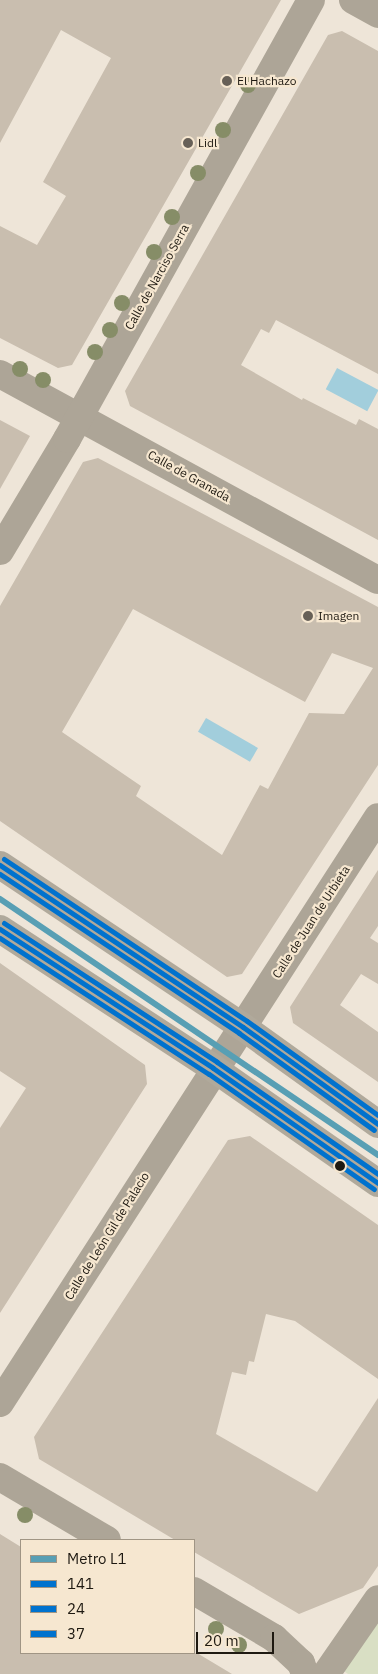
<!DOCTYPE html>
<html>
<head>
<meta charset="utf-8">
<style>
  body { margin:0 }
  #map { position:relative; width:378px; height:1674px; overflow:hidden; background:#eee5d8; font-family:"IBM Plex Sans",sans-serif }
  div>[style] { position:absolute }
  .green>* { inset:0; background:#d9dfc4 }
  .water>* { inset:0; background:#a2cedc; transform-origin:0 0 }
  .building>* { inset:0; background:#c9beaf }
  .minor>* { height:28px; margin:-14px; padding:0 14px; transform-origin:14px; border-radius:14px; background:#ada597 }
  .major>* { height:28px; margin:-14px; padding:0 14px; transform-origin:14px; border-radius:14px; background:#b0a99b }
  .bus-1>* { height:5px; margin:-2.5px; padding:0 2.5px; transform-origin:2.5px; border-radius:2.5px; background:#0072ce }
  .bus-2>* { height:5px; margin:-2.5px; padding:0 2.5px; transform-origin:2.5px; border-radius:2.5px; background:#0072ce }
  .bus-3>* { height:5px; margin:-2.5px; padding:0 2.5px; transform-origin:2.5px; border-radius:2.5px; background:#0072ce }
  .metro-1>* { height:6px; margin:-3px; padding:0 3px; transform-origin:3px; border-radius:3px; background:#589fb4 }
  .trees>* { width:16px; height:16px; margin:-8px; border-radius:50%; background:#868d67 }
  .dots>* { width:14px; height:14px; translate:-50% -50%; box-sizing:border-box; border:2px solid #f6e7d0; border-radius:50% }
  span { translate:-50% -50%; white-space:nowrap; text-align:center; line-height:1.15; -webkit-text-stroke:4.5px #f6e7d0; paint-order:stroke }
  .poi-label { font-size:12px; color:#1e1911 }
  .left { translate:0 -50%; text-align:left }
  .street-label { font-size:12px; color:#1e1911 }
  .legend { position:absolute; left:20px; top:1539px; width:175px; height:115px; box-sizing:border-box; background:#f6e7d0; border:1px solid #a09584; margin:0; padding:6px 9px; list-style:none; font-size:15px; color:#1e1911 }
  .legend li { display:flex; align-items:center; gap:10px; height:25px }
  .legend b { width:25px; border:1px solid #a09584 }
  .scale { position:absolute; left:196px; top:1632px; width:78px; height:22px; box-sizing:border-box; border:2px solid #1e1911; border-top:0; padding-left:6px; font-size:15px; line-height:18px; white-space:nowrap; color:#1e1911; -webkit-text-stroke:4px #f6e7d0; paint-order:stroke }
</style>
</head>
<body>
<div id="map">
  <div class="green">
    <div style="clip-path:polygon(378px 1617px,378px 1674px,348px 1674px,342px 1670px)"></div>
  </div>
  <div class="water">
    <div style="left:337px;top:368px;width:47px;height:24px;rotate:28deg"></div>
    <div style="left:206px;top:718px;width:60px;height:16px;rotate:30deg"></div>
  </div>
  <div class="building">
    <div style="clip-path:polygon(0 0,281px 0,72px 365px,58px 368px,0 338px,0 226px,37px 245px,66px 196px,43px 182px,111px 58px,61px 30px,0 143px)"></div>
    <div style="clip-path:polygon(342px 31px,378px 51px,378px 374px,276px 320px,269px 333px,261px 329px,241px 365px,302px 400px,303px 398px,356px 425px,359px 419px,378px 429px,378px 540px,130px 406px,125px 391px,328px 35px)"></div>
    <div style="clip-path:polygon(0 420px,30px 436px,0 489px)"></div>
    <div style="clip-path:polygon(evenodd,98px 458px,378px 607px,378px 765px,242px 974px,227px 977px,0 821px,0 606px,83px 462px,98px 458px,133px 609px,305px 702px,332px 653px,373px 668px,344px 714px,309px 713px,268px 789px,260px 785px,222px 855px,136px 796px,141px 786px,62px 732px,133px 609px)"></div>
    <div style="clip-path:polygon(378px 870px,378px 926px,370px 938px,378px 943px,378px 984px,361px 974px,340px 1005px,378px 1032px,378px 1082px,293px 1023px,290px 1007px)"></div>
    <div style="clip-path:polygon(0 963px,145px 1065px,147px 1084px,0 1313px,0 1128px,26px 1088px,0 1071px)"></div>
    <div style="clip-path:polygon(250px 1136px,378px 1225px,378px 1379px,295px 1321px,266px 1314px,254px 1362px,249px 1361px,246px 1375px,232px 1372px,216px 1434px,317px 1492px,378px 1398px,378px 1566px,363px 1588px,299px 1614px,194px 1552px,194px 1540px,175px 1540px,39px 1459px,34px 1437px,228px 1140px)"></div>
    <div style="clip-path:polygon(0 1534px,21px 1547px,21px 1653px,197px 1653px,232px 1674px,0 1674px)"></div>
  </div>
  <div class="minor">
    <div style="left:353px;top:0;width:29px;rotate:29deg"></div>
    <div style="left:0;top:374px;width:430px;rotate:28.6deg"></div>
    <div style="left:0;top:551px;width:131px;rotate:-59.1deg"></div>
    <div style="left:67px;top:439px;width:502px;rotate:-60.93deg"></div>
    <div style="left:0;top:1403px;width:697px;rotate:-57.18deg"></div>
    <div style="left:0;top:1477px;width:124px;rotate:30.5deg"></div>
    <div style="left:194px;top:1591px;width:93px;rotate:30.4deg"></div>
    <div style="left:274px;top:1638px;width:37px;rotate:43deg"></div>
    <div style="left:301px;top:1663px;width:12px;rotate:70deg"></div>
    <div style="left:326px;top:1674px;width:91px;rotate:-55.3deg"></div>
  </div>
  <div class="major">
    <div style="left:0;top:865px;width:292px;rotate:33.7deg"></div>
    <div style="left:243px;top:1027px;width:166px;rotate:35.7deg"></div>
    <div style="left:0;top:929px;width:254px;rotate:33.1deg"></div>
    <div style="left:213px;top:1068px;width:201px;rotate:34.9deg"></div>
  </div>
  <div class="bus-1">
    <div style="left:0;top:865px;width:292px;rotate:33.7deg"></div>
    <div style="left:243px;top:1027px;width:166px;rotate:35.7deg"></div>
    <div style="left:0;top:929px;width:254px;rotate:33.1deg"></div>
    <div style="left:213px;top:1068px;width:201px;rotate:34.9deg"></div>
  </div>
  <div class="bus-2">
    <div style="left:0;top:874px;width:287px;rotate:33.6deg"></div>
    <div style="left:239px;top:1033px;width:166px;rotate:35.7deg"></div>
    <div style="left:0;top:938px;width:249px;rotate:33.1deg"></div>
    <div style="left:209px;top:1074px;width:201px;rotate:34.9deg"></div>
  </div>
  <div class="bus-3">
    <div style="left:4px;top:859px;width:292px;rotate:33.7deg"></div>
    <div style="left:247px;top:1021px;width:161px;rotate:35.7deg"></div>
    <div style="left:4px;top:923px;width:254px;rotate:33.1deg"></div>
    <div style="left:217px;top:1062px;width:196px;rotate:34.8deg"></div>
  </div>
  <div class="metro-1">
    <div style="left:0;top:899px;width:457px;rotate:34.1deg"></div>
  </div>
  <div class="trees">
    <div style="left:248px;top:85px"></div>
    <div style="left:223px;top:130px"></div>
    <div style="left:198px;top:173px"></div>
    <div style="left:172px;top:217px"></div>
    <div style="left:154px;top:252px"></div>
    <div style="left:122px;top:303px"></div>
    <div style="left:110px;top:330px"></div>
    <div style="left:95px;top:352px"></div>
    <div style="left:20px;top:369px"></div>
    <div style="left:43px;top:380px"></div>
    <div style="left:25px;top:1515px"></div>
    <div style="left:216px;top:1629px"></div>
    <div style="left:239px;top:1645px"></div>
  </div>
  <div class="dots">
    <div style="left:227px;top:81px;background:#676057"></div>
    <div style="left:188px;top:143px;background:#676057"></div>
    <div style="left:308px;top:616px;background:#676057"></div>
    <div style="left:340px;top:1166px;background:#1e1911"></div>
  </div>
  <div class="poi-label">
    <span class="left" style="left:237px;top:81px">El Hachazo</span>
    <span class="left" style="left:198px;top:143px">Lidl</span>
    <span class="left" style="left:318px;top:616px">Imagen</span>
  </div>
  <div class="street-label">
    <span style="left:157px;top:277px;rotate:-61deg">Calle de Narciso Serra</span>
    <span style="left:189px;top:476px;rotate:29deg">Calle de Granada</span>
    <span style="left:311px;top:922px;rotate:-57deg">Calle de Juan de Urbieta</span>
    <span style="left:107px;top:1236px;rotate:-58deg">Calle de León Gil de Palacio</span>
  </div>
  <ul class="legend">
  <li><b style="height:6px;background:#589fb4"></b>Metro L1</li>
  <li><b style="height:6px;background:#0072ce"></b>141</li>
  <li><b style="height:6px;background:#0072ce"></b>24</li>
  <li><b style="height:6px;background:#0072ce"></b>37</li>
  </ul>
  <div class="scale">20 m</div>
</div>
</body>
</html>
